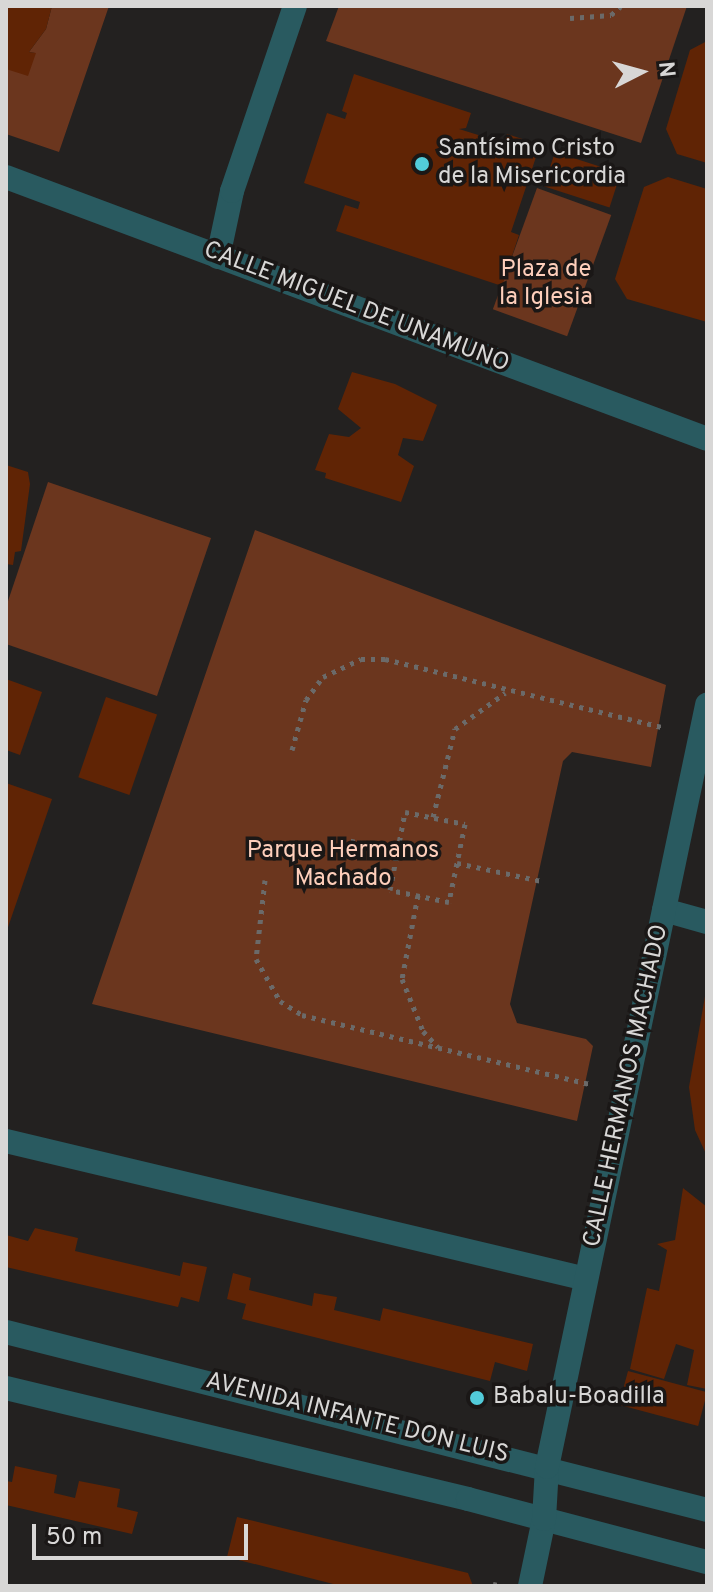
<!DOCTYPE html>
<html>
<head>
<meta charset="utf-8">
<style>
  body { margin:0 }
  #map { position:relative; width:713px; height:1592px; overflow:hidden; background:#232120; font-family:Overpass,sans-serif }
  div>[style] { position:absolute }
  .green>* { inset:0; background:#6b361e; transform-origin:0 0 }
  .building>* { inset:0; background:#602405; transform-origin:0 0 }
  .path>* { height:5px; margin-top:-2.5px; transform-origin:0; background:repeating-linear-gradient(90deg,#6b6a69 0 4px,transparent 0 10px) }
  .minor>* { height:24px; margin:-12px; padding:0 12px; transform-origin:12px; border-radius:12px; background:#295a60 }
  .dots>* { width:22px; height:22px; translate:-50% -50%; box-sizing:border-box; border:4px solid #1a1716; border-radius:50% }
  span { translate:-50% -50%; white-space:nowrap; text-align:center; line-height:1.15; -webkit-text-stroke:7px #1a1716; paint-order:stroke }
  .poi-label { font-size:24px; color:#d8d7d6 }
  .left { translate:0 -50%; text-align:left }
  .park-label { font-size:24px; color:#fecfbb }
  .street-label { font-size:24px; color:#d8d7d6 }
  .frame { position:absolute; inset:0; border:8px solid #d8d7d6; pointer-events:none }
  .north { position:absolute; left:601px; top:32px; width:80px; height:80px; -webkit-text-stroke:6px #1a1716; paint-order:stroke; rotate:84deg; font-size:22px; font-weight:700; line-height:32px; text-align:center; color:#d8d7d6 }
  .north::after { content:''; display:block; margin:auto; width:28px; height:36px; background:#d8d7d6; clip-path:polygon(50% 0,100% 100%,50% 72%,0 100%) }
  .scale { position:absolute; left:32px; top:1524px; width:216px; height:36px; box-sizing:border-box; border:4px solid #d8d7d6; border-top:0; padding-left:10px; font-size:24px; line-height:28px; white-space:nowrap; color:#d8d7d6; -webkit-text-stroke:6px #1a1716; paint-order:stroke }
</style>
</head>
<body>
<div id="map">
  <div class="green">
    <div style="clip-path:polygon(52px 6px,109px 6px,59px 152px,6px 134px,6px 69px,35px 53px,29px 52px,46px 29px)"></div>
    <div style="clip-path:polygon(339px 6px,687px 6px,641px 143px,326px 41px)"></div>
    <div style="left:537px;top:188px;width:79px;height:129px;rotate:20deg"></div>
    <div style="clip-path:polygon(48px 482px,211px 538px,157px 696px,6px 644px,6px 607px)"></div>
    <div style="clip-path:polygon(255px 530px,666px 685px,651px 767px,572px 752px,563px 761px,510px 1004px,517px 1023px,586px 1039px,593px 1046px,577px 1121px,92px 1004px)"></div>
  </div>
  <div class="building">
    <div style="clip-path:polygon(6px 6px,52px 6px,46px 29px,29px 52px,36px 53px,28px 76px,6px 69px)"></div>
    <div style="clip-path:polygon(707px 41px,707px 163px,677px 154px,666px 129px,690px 50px)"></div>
    <div style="clip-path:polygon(354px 74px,471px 113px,466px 128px,459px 129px,504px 143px,507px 134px,540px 145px,511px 232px,519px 235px,502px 286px,336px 231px,345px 205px,358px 209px,360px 202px,304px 183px,327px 113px,345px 119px,347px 113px,342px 111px)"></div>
    <div style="left:555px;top:152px;width:69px;height:36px;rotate:18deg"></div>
    <div style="clip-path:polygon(668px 177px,707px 189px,707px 322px,627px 299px,615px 279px,644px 187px)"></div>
    <div style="clip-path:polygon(352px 372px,395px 384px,437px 405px,423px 441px,403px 438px,398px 455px,414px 466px,401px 502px,325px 478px,326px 473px,315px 470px,329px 434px,349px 437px,361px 428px,338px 409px)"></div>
    <div style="clip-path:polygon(6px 465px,28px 472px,30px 484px,21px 551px,15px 552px,13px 565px,6px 564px)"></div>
    <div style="clip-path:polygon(6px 679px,42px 692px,20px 755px,6px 750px)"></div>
    <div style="left:106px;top:697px;width:54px;height:85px;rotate:19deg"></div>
    <div style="clip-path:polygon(6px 783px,52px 799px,6px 933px)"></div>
    <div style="clip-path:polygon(707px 985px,707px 1156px,695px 1130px,689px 1087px)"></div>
    <div style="clip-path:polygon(683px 1188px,707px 1207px,707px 1389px,687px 1385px,694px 1350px,676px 1344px,664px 1379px,630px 1369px,647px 1288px,659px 1291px,667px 1250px,657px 1244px,675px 1240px)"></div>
    <div style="clip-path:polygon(35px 1228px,78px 1238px,75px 1251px,180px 1276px,183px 1262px,207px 1267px,199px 1302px,181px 1297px,178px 1307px,6px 1267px,6px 1235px,28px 1241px)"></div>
    <div style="clip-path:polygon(233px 1273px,251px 1278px,249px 1290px,312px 1306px,314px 1293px,337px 1297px,334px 1310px,380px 1321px,383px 1308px,533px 1344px,527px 1371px,495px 1362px,490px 1381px,242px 1319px,246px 1304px,227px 1299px)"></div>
    <div style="left:628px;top:1371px;width:82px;height:35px;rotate:15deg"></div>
    <div style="clip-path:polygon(15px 1466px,57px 1475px,54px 1493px,75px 1498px,79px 1481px,120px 1489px,117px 1507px,138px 1512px,132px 1534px,6px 1505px,6px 1481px,12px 1482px)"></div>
    <div style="clip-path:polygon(237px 1517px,468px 1573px,473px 1586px,341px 1586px,227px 1557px)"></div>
  </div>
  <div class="path">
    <div style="left:570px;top:18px;width:41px;rotate:-4.2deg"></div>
    <div style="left:611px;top:15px;width:13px;rotate:-42deg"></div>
    <div style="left:292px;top:750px;width:52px;rotate:-74.4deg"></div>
    <div style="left:306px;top:700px;width:29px;rotate:-54deg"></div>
    <div style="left:323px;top:677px;width:42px;rotate:-25.3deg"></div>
    <div style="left:361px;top:659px;width:24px"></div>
    <div style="left:385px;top:659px;width:288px;rotate:13.8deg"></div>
    <div style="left:405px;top:812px;width:61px;rotate:11.3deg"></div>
    <div style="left:465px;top:824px;width:80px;rotate:101.6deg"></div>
    <div style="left:449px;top:902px;width:60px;rotate:-168.5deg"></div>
    <div style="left:390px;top:890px;width:79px;rotate:-79.1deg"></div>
    <div style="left:433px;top:817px;width:91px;rotate:-76deg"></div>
    <div style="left:455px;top:729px;width:62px;rotate:-35.8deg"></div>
    <div style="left:341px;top:839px;width:58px;rotate:10.9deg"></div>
    <div style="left:457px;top:863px;width:87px;rotate:12deg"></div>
    <div style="left:265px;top:880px;width:80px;rotate:96.5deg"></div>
    <div style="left:256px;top:959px;width:48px;rotate:60.3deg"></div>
    <div style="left:280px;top:1001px;width:26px;rotate:32deg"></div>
    <div style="left:302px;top:1015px;width:299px;rotate:13.5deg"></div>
    <div style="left:418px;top:895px;width:86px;rotate:100.8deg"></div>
    <div style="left:402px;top:979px;width:56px;rotate:68deg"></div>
    <div style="left:423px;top:1031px;width:22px;rotate:47deg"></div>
    <div style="left:493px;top:1584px;width:10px;rotate:11deg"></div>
  </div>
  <div class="minor">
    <div style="left:6px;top:177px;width:748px;rotate:20.49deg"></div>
    <div style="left:218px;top:257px;width:67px;rotate:-78deg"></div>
    <div style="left:232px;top:191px;width:195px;rotate:-71.2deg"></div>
    <div style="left:664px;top:910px;width:45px;rotate:15.6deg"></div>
    <div style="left:6px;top:1141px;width:596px;rotate:13.38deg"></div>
    <div style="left:6px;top:1332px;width:723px;rotate:14.25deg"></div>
    <div style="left:6px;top:1388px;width:475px;rotate:13.5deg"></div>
    <div style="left:468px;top:1499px;width:247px;rotate:14.8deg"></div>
    <div style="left:530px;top:1586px;width:68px;rotate:-78.2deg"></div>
    <div style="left:544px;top:1519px;width:52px;rotate:-86.7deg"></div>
    <div style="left:547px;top:1467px;width:779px;rotate:-78.14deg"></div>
  </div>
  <div class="dots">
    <div style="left:422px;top:164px;background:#52cbd9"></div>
    <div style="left:477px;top:1398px;background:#52cbd9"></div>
  </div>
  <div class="poi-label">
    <span class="left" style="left:438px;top:164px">Santísimo Cristo<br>de la Misericordia</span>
    <span class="left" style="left:493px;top:1398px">Babalu-Boadilla</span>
  </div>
  <div class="park-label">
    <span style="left:546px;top:285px">Plaza de<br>la Iglesia</span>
    <span style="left:343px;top:866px">Parque Hermanos<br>Machado</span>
  </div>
  <div class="street-label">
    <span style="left:356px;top:308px;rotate:21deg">CALLE MIGUEL DE UNAMUNO</span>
    <span style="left:627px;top:1086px;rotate:-78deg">CALLE HERMANOS MACHADO</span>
    <span style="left:357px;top:1419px;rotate:14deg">AVENIDA INFANTE DON LUIS</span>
  </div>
  <div class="frame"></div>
  <div class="north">N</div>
  <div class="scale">50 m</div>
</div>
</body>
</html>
